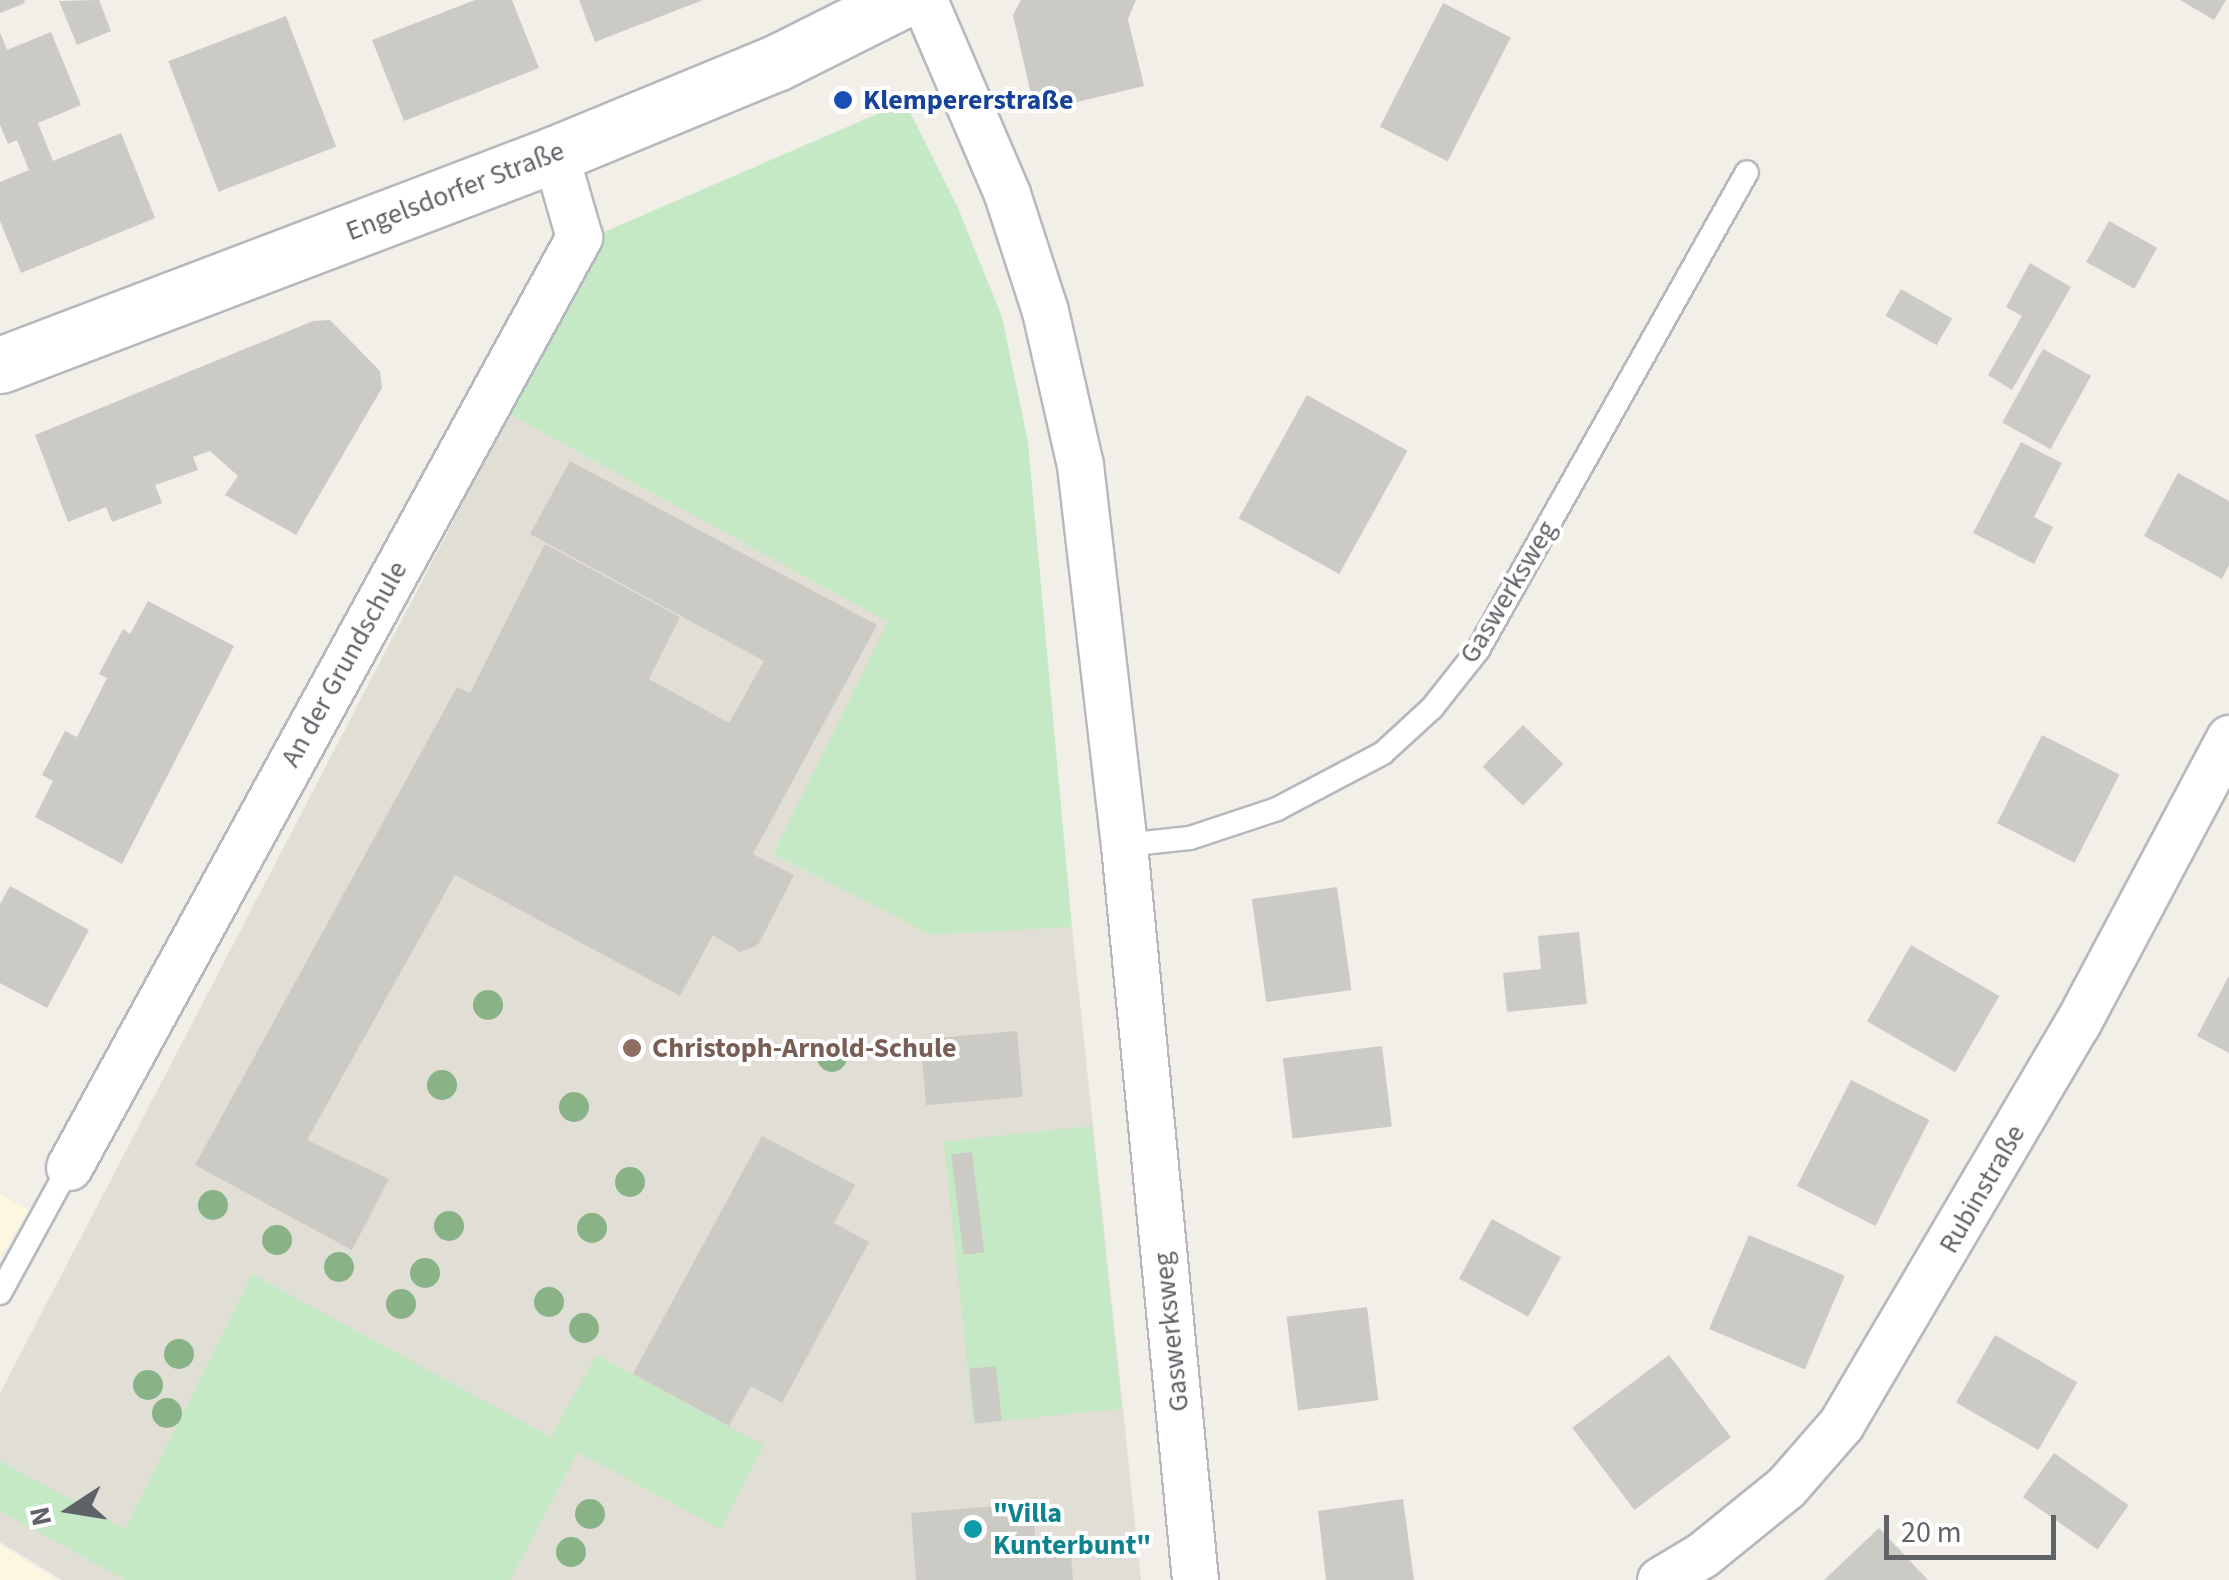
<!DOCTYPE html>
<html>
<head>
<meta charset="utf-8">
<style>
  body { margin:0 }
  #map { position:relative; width:2229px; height:1580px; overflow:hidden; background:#f1efe8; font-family:"Source Sans 3",sans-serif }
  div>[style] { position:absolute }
  .commercial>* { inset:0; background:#fef7e0 }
  .education>* { inset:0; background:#e1ded6 }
  .green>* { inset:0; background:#c5e8c5; transform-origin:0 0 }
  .building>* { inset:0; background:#cccac5; transform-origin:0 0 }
  .roads { filter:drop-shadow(2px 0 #b5b8bc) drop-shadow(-2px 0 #b5b8bc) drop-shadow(0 2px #b5b8bc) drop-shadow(0 -2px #b5b8bc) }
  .service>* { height:22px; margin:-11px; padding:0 11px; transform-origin:11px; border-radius:11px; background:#fff }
  .minor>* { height:45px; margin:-22.5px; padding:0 22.5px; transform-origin:22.5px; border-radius:22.5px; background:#fff }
  .tertiary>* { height:55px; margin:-27.5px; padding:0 27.5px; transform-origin:27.5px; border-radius:27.5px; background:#fff }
  .trees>* { width:30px; height:30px; margin:-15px; border-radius:50%; background:#89b387 }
  .dots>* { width:28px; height:28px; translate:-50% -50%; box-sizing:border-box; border:5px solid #fff; border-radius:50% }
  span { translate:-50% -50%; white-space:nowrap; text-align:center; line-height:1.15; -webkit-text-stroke:8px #fff; paint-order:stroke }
  .transit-label { font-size:28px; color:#164399; font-weight:700 }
  .left { translate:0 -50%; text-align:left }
  .street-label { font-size:28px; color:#5f6368 }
  .education-label { font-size:28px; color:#785e54; font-weight:700 }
  .culture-label { font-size:28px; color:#0d838f; font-weight:700 }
  .north { position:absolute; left:20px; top:1460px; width:100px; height:100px; -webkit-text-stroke:8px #fff; paint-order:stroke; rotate:258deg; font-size:28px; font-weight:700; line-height:40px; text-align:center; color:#5f6368 }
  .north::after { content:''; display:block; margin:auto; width:35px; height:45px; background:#5f6368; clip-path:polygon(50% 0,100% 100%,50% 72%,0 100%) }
  .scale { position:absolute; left:1884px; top:1515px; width:172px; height:45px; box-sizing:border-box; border:5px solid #5f6368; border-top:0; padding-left:12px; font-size:30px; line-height:35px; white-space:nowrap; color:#5f6368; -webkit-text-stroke:8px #fff; paint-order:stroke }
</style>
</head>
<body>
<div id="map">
  <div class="commercial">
    <div style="clip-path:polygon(0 1194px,28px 1210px,0 1257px)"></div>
    <div style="clip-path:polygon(0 1545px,57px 1580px,0 1580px)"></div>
  </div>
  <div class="education">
    <div style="clip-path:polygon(509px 414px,889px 622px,773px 854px,931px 935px,1072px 927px,1141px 1580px,62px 1580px,0 1542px,0 1393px)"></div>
  </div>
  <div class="green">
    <div style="clip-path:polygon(905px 102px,958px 208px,1002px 317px,1028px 442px,1072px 927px,931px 935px,773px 854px,888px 622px,509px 414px,604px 232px)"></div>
    <div style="left:1092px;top:1126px;width:284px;height:149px;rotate:84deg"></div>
    <div style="clip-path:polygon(252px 1274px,551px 1437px,596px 1355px,764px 1445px,720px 1529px,578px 1452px,510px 1580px,125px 1580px,0 1511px,0 1461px,125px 1529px)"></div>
  </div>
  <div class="building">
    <div style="clip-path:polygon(0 0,24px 0,25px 3px,0 13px)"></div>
    <div style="clip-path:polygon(99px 0,111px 31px,77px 45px,59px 1px)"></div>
    <div style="clip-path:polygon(475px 0,512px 0,539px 68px,404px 121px,372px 40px)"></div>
    <div style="clip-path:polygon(579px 0,703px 0,595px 42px)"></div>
    <div style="clip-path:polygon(1021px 0,1136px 0,1128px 19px,1144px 86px,1035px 112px,1013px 15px)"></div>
    <div style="clip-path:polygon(2180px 0,2226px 0,2214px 20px)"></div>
    <div style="left:1443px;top:3px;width:76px;height:139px;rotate:27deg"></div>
    <div style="left:286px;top:16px;width:140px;height:126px;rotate:69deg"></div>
    <div style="clip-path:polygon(0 32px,7px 50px,51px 32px,81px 105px,38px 123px,53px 161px,121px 133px,155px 218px,21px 273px,0 221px,0 182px,29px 170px,17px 140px,8px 144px,0 125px)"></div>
    <div style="left:2109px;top:221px;width:55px;height:47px;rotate:29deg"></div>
    <div style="clip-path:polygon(2030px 263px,2071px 287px,2012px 390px,1988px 375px,2022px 316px,2006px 307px)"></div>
    <div style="left:1901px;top:289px;width:59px;height:31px;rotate:30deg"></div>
    <div style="clip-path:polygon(330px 320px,380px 371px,382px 388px,296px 535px,225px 495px,238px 476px,210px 451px,193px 457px,198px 470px,155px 485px,162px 503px,112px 522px,106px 507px,68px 522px,35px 435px,313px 321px)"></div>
    <div style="left:2043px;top:349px;width:55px;height:84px;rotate:29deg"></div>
    <div style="left:1307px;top:395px;width:115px;height:141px;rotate:29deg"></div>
    <div style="clip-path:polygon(2021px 442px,2062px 463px,2034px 517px,2053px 527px,2034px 564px,1973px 533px)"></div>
    <div style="clip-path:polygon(570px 461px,877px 625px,753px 854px,794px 875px,758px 945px,740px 952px,713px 935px,680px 996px,455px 875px,307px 1140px,389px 1179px,352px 1250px,195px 1165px,457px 687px,470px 693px,545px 544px,680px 617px,649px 679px,729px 723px,764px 661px,530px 534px)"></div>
    <div style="clip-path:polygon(2178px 473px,2229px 501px,2229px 565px,2222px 579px,2144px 536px)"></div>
    <div style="clip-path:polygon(148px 601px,234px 646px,122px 864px,35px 817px,53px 781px,42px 775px,65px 731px,77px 737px,107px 678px,99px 674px,123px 629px,130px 634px)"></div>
    <div style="left:1523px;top:725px;width:56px;height:58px;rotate:44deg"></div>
    <div style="left:2042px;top:735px;width:87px;height:99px;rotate:27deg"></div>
    <div style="clip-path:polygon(10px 886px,89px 930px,47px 1008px,0 983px,0 904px)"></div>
    <div style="left:1337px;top:887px;width:104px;height:86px;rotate:82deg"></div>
    <div style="clip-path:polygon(1579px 932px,1587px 1004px,1507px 1012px,1503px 973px,1541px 969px,1538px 936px)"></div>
    <div style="left:1911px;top:945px;width:102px;height:88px;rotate:30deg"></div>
    <div style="clip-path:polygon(2229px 976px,2229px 1053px,2197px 1036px)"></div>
    <div style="left:1017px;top:1031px;width:66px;height:97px;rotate:85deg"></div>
    <div style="left:1382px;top:1046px;width:81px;height:100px;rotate:83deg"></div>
    <div style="left:1851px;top:1080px;width:88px;height:119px;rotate:27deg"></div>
    <div style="clip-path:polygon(762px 1136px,855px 1185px,834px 1223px,869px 1242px,782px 1403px,751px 1386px,729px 1426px,633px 1374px)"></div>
    <div style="left:972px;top:1152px;width:101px;height:21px;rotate:83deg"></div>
    <div style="left:1492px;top:1219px;width:79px;height:68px;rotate:29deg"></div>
    <div style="left:1749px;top:1235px;width:104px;height:102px;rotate:23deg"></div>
    <div style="left:1367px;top:1307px;width:94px;height:81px;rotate:83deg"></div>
    <div style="left:1995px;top:1335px;width:95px;height:78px;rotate:30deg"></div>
    <div style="left:1669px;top:1355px;width:103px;height:121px;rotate:53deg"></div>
    <div style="left:996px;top:1366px;width:55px;height:27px;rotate:84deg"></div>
    <div style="left:2054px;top:1453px;width:91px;height:54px;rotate:35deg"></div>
    <div style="clip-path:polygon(1403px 1499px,1414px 1580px,1326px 1580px,1318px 1511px)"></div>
    <div style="clip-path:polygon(1033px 1503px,1036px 1547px,1070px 1544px,1073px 1580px,916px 1580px,911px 1513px)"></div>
    <div style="clip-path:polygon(1879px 1528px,1928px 1580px,1824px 1580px)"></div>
  </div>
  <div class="roads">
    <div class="service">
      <div style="left:1124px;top:845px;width:66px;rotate:-6.1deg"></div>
      <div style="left:1190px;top:838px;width:92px;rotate:-18.4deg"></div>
      <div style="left:1277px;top:809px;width:120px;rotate:-27.8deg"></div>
      <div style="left:1383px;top:753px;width:67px;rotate:-42.6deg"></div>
      <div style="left:1432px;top:708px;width:74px;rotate:-51.6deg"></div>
      <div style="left:1478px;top:650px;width:548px;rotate:-60.63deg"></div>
      <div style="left:0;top:1293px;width:144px;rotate:-61.3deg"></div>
    </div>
    <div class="minor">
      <div style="left:924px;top:0;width:211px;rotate:66.8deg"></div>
      <div style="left:1007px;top:194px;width:123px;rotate:72deg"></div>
      <div style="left:1045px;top:311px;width:158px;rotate:77.2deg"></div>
      <div style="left:1080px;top:465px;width:383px;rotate:83.4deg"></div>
      <div style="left:1124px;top:845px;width:738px;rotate:84.48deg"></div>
      <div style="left:69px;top:1167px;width:1061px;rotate:-61.26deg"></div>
      <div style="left:579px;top:237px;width:86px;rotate:-106.1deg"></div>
      <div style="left:1660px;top:1580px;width:49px;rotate:-30.8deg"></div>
      <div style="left:1702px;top:1555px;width:108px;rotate:-39deg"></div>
      <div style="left:1786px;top:1487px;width:84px;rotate:-48.9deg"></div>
      <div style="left:1841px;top:1424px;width:464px;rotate:-59.5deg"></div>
      <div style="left:2077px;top:1024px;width:324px;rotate:-62deg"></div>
    </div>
    <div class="tertiary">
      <div style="left:0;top:365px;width:594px;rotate:-20.82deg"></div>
      <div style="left:555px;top:154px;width:239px;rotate:-22.4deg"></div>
      <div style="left:776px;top:63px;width:141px;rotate:-26.6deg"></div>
    </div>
  </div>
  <div class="trees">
    <div style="left:488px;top:1005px"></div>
    <div style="left:832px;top:1057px"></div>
    <div style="left:442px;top:1085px"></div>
    <div style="left:574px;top:1107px"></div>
    <div style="left:630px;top:1182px"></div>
    <div style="left:213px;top:1205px"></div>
    <div style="left:449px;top:1226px"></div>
    <div style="left:592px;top:1228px"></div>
    <div style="left:277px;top:1240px"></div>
    <div style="left:339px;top:1267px"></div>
    <div style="left:425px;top:1273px"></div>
    <div style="left:549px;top:1302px"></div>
    <div style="left:401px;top:1304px"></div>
    <div style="left:584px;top:1328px"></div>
    <div style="left:179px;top:1354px"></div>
    <div style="left:148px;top:1385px"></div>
    <div style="left:167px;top:1413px"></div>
    <div style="left:590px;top:1514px"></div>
    <div style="left:571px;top:1552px"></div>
  </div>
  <div class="dots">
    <div style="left:843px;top:100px;background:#1a4fb4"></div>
    <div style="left:632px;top:1048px;background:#8d6e63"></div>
    <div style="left:973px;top:1529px;background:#0f9aa8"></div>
  </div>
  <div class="transit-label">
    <span class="left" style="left:863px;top:100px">Klempererstraße</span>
  </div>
  <div class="street-label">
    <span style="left:455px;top:191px;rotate:-21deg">Engelsdorfer Straße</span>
    <span style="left:1508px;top:592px;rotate:-59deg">Gaswerksweg</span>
    <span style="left:344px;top:664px;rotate:-61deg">An der Grundschule</span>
    <span style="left:1982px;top:1189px;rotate:-60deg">Rubinstraße</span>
    <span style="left:1171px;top:1332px;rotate:-96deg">Gaswerksweg</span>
  </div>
  <div class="education-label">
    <span class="left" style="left:652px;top:1048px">Christoph-Arnold-Schule</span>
  </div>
  <div class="culture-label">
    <span class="left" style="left:993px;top:1529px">"Villa<br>Kunterbunt"</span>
  </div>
  <div class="north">N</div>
  <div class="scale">20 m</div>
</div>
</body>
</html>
